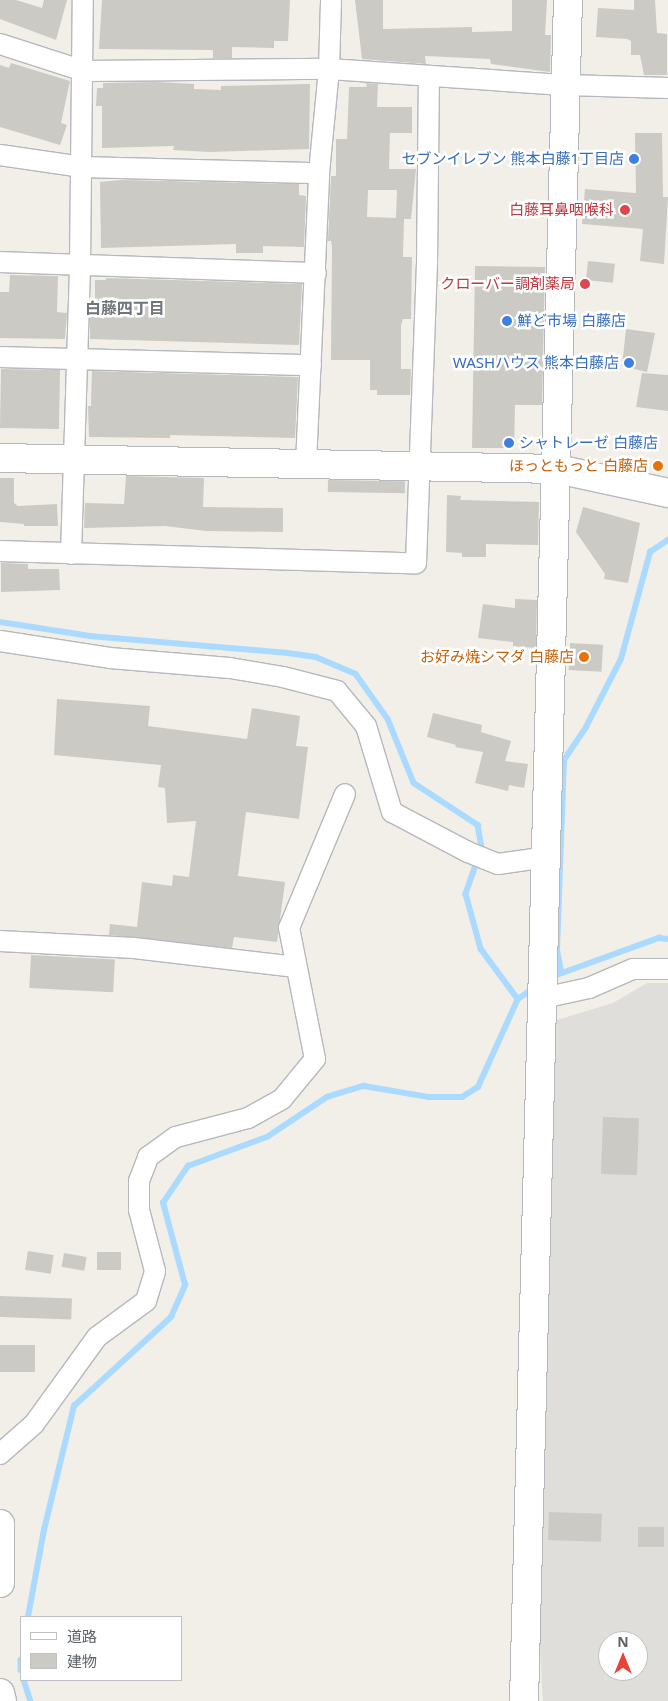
<!DOCTYPE html>
<html>
<head>
<meta charset="utf-8">
<style>
  body { margin:0 }
  #map { position:relative; width:668px; height:1701px; overflow:hidden; background:#f1efe8; font-family:"Noto Sans","Noto Sans JP",sans-serif }
  div>[style] { position:absolute }
  .industrial>* { inset:0; background:#e0deda }
  .stream>* { height:5.5px; margin:-2.75px; padding:0 2.75px; transform-origin:2.75px; border-radius:2.75px; background:#aadaff }
  .building>* { inset:0; background:#cccac5; transform-origin:0 0 }
  .roads { filter:drop-shadow(1px 0 #b5b8bc) drop-shadow(-1px 0 #b5b8bc) drop-shadow(0 1px #b5b8bc) drop-shadow(0 -1px #b5b8bc) }
  .street>* { height:20px; margin:-10px; padding:0 10px; transform-origin:10px; border-radius:10px; background:#fff }
  .secondary>* { height:28px; margin:-14px; padding:0 14px; transform-origin:14px; border-radius:14px; background:#fff }
  .dots>* { width:14px; height:14px; translate:-50% -50%; box-sizing:border-box; border:2px solid #fff; border-radius:50% }
  span { translate:-50% -50%; white-space:nowrap; text-align:center; line-height:1.15; -webkit-text-stroke:5px #fff; paint-order:stroke }
  .shop-label { font-size:15px; color:#366cbe }
  .right { translate:-100% -50%; text-align:right }
  .left { translate:0 -50%; text-align:left }
  .health-label { font-size:15px; color:#be3a42 }
  .food-label { font-size:15px; color:#c56008 }
  .neighbourhood-label { font-size:16px; color:#70757a; font-weight:700 }
  .legend { position:absolute; left:20px; top:1616px; width:162px; height:65px; box-sizing:border-box; background:#fff; border:1px solid #bfc1c3; margin:0; padding:6px 9px; list-style:none; font-size:15px; color:#5f6368 }
  .legend li { display:flex; align-items:center; gap:10px; height:25px }
  .legend b { width:25px; border:1px solid #bfc1c3 }
  .north { position:absolute; left:598px; top:1631px; width:50px; height:50px; box-sizing:border-box; background:#fff; border:1px solid #bfc1c3; border-radius:50%; rotate:0deg; font-size:14px; font-weight:700; line-height:20px; text-align:center; color:#5f6368 }
  .north::after { content:''; display:block; margin:auto; width:18px; height:22px; background:#ea4335; clip-path:polygon(50% 0,100% 100%,50% 72%,0 100%) }
</style>
</head>
<body>
<div id="map">
  <div class="industrial">
    <div style="clip-path:polygon(evenodd,647px 983px,668px 983px,668px 1701px,543px 1701px,534px 1550px,547px 1023px,613px 1003px,647px 983px,608px 1641px,638px 1641px,638px 1671px,608px 1671px,608px 1641px)"></div>
  </div>
  <div class="stream">
    <div style="left:0;top:622px;width:91px;rotate:8.8deg"></div>
    <div style="left:90px;top:636px;width:199px;rotate:4.9deg"></div>
    <div style="left:288px;top:653px;width:28px;rotate:8deg"></div>
    <div style="left:316px;top:657px;width:43px;rotate:23deg"></div>
    <div style="left:356px;top:674px;width:55px;rotate:54.6deg"></div>
    <div style="left:388px;top:719px;width:69px;rotate:67.9deg"></div>
    <div style="left:414px;top:783px;width:77px;rotate:33.3deg"></div>
    <div style="left:478px;top:825px;width:23px;rotate:80deg"></div>
    <div style="left:482px;top:848px;width:49px;rotate:109.2deg"></div>
    <div style="left:466px;top:894px;width:57px;rotate:74.7deg"></div>
    <div style="left:481px;top:949px;width:62px;rotate:53.5deg"></div>
    <div style="left:561px;top:971px;width:21px;rotate:-101deg"></div>
    <div style="left:557px;top:950px;width:190px;rotate:-87.9deg"></div>
    <div style="left:564px;top:760px;width:40px;rotate:-56deg"></div>
    <div style="left:586px;top:727px;width:76px;rotate:-62.8deg"></div>
    <div style="left:621px;top:659px;width:111px;rotate:-74.8deg"></div>
    <div style="left:650px;top:552px;width:22px;rotate:-34deg"></div>
    <div style="left:551px;top:977px;width:115px;rotate:-19.9deg"></div>
    <div style="left:659px;top:938px;width:9px;rotate:6deg"></div>
    <div style="left:28px;top:1617px;width:88px;rotate:-79.6deg"></div>
    <div style="left:44px;top:1530px;width:128px;rotate:-76.4deg"></div>
    <div style="left:74px;top:1406px;width:132px;rotate:-42.5deg"></div>
    <div style="left:171px;top:1317px;width:35px;rotate:-66deg"></div>
    <div style="left:185px;top:1285px;width:85px;rotate:-105deg"></div>
    <div style="left:163px;top:1203px;width:45px;rotate:-56deg"></div>
    <div style="left:188px;top:1166px;width:84px;rotate:-20.2deg"></div>
    <div style="left:267px;top:1137px;width:72px;rotate:-33.7deg"></div>
    <div style="left:327px;top:1097px;width:39px;rotate:-17deg"></div>
    <div style="left:364px;top:1086px;width:66px;rotate:9.6deg"></div>
    <div style="left:429px;top:1097px;width:33px"></div>
    <div style="left:462px;top:1097px;width:19px;rotate:-32deg"></div>
    <div style="left:478px;top:1087px;width:97px;rotate:-65.6deg"></div>
    <div style="left:518px;top:999px;width:21px;rotate:-35deg"></div>
    <div style="left:21px;top:1660px;width:10px;rotate:90deg"></div>
    <div style="left:24px;top:1680px;width:22px;rotate:72deg"></div>
  </div>
  <div class="building">
    <div style="clip-path:polygon(0 0,16px 0,42px 8px,44px 0,67px 0,56px 40px,0 19px)"></div>
    <div style="clip-path:polygon(102px 0,290px 0,288px 41px,274px 41px,274px 48px,232px 47px,232px 58px,213px 58px,213px 50px,99px 49px)"></div>
    <div style="clip-path:polygon(355px 0,383px 0,383px 29px,472px 27px,472px 32px,512px 31px,512px 0,547px 0,545px 35px,551px 35px,550px 72px,491px 64px,490px 59px,425px 56px,426px 64px,362px 59px)"></div>
    <div style="clip-path:polygon(634px 0,655px 0,657px 33px,667px 34px,667px 75px,644px 75px,640px 55px,631px 55px,631px 41px,627px 39px,596px 37px,598px 8px,634px 10px)"></div>
    <div style="clip-path:polygon(11px 63px,70px 81px,61px 123px,67px 125px,60px 145px,0 127px,0 65px,9px 68px)"></div>
    <div style="clip-path:polygon(155px 82px,194px 84px,194px 89px,221px 90px,221px 86px,310px 84px,309px 149px,210px 152px,173px 150px,174px 146px,102px 148px,102px 106px,96px 106px,97px 88px,103px 88px,103px 83px)"></div>
    <div style="clip-path:polygon(evenodd,366px 83px,378px 84px,377px 107px,412px 107px,412px 133px,390px 133px,389px 169px,416px 169px,411px 219px,404px 219px,403px 257px,412px 257px,411px 319px,403px 319px,401px 325px,401px 369px,411px 369px,410px 395px,377px 395px,377px 390px,370px 390px,370px 360px,331px 360px,332px 247px,331px 241px,328px 241px,331px 176px,336px 176px,336px 139px,347px 139px,349px 87px,367px 87px,366px 83px,368px 190px,397px 190px,396px 218px,399px 218px,367px 217px,368px 190px)"></div>
    <div style="clip-path:polygon(635px 133px,662px 133px,663px 197px,668px 197px,664px 264px,640px 261px,643px 229px,582px 224px,585px 189px,636px 193px)"></div>
    <div style="clip-path:polygon(121px 180px,299px 184px,299px 195px,306px 196px,304px 247px,263px 246px,263px 253px,236px 253px,236px 244px,101px 248px,100px 182px)"></div>
    <div style="left:588px;top:261px;width:27px;height:19px;rotate:6deg"></div>
    <div style="clip-path:polygon(475px 266px,545px 267px,542px 405px,515px 405px,514px 448px,472px 448px)"></div>
    <div style="clip-path:polygon(10px 275px,58px 276px,57px 312px,67px 313px,65px 339px,0 338px,0 292px,9px 292px)"></div>
    <div style="clip-path:polygon(106px 278px,302px 284px,299px 345px,90px 339px,90px 313px,95px 313px,95px 280px,106px 280px)"></div>
    <div style="clip-path:polygon(626px 329px,655px 333px,647px 372px,622px 366px)"></div>
    <div style="left:1px;top:369px;width:59px;height:59px;rotate:1deg"></div>
    <div style="clip-path:polygon(92px 371px,298px 377px,295px 438px,170px 435px,170px 438px,89px 437px,88px 406px,91px 406px)"></div>
    <div style="clip-path:polygon(642px 373px,668px 375px,668px 411px,636px 407px)"></div>
    <div style="clip-path:polygon(126px 476px,204px 478px,203px 507px,283px 508px,283px 532px,206px 531px,165px 526px,84px 528px,85px 503px,124px 504px)"></div>
    <div style="clip-path:polygon(0 478px,14px 478px,14px 503px,18px 506px,57px 504px,58px 526px,24px 526px,24px 524px,0 522px)"></div>
    <div style="left:328px;top:480px;width:77px;height:12px;rotate:1deg"></div>
    <div style="clip-path:polygon(447px 495px,461px 496px,460px 500px,539px 502px,538px 545px,486px 544px,486px 557px,462px 557px,462px 553px,446px 552px)"></div>
    <div style="clip-path:polygon(583px 507px,640px 523px,628px 583px,604px 579px,605px 574px,576px 532px)"></div>
    <div style="clip-path:polygon(1px 563px,28px 564px,28px 569px,59px 569px,60px 590px,1px 592px)"></div>
    <div style="clip-path:polygon(515px 599px,537px 600px,536px 648px,513px 646px,513px 642px,478px 638px,483px 604px,515px 608px)"></div>
    <div style="left:570px;top:643px;width:33px;height:27px;rotate:3deg"></div>
    <div style="clip-path:polygon(57px 699px,150px 706px,148px 726px,247px 739px,252px 708px,300px 716px,296px 746px,308px 747px,299px 819px,246px 812px,238px 876px,285px 882px,277px 942px,234px 937px,232px 948px,109px 935px,110px 924px,137px 927px,142px 882px,172px 886px,173px 875px,189px 877px,196px 821px,167px 823px,165px 788px,158px 787px,161px 765px,54px 755px)"></div>
    <div style="clip-path:polygon(433px 713px,482px 725px,481px 732px,511px 741px,505px 761px,528px 764px,524px 788px,509px 785px,508px 791px,475px 783px,483px 752px,455px 747px,456px 745px,427px 737px)"></div>
    <div style="left:31px;top:955px;width:84px;height:33px;rotate:3deg"></div>
    <div style="left:603px;top:1117px;width:36px;height:57px;rotate:2deg"></div>
    <div style="left:28px;top:1251px;width:26px;height:19px;rotate:9deg"></div>
    <div style="left:97px;top:1252px;width:24px;height:18px"></div>
    <div style="left:64px;top:1253px;width:23px;height:14px;rotate:10deg"></div>
    <div style="left:0;top:1296px;width:72px;height:21px;rotate:2deg"></div>
    <div style="left:0;top:1345px;width:35px;height:27px"></div>
    <div style="left:549px;top:1512px;width:53px;height:28px;rotate:2deg"></div>
    <div style="left:638px;top:1527px;width:26px;height:20px"></div>
  </div>
  <div class="roads">
    <div class="street">
      <div style="left:0;top:44px;width:88px;rotate:17.8deg"></div>
      <div style="left:84px;top:71px;width:245px;rotate:-0.5deg"></div>
      <div style="left:329px;top:69px;width:238px;rotate:3.9deg"></div>
      <div style="left:566px;top:85px;width:102px;rotate:1.7deg"></div>
      <div style="left:0;top:155px;width:83px;rotate:8.3deg"></div>
      <div style="left:82px;top:167px;width:237px;rotate:1.5deg"></div>
      <div style="left:0;top:262px;width:316px;rotate:2deg"></div>
      <div style="left:0;top:357px;width:311px;rotate:1.5deg"></div>
      <div style="left:306px;top:464px;width:291px;rotate:-87.4deg"></div>
      <div style="left:319px;top:173px;width:104px;rotate:-84.5deg"></div>
      <div style="left:329px;top:69px;width:69px;rotate:-88.3deg"></div>
      <div style="left:0;top:551px;width:416px;rotate:1.7deg"></div>
      <div style="left:416px;top:563px;width:300px;rotate:-87.9deg"></div>
      <div style="left:427px;top:263px;width:187px;rotate:-89.4deg"></div>
      <div style="left:71px;top:554px;width:288px;rotate:-88.2deg"></div>
      <div style="left:80px;top:266px;width:266px;rotate:-89.4deg"></div>
      <div style="left:0;top:641px;width:111px;rotate:8.8deg"></div>
      <div style="left:110px;top:658px;width:120px;rotate:4.8deg"></div>
      <div style="left:230px;top:668px;width:54px;rotate:9.6deg"></div>
      <div style="left:283px;top:677px;width:56px;rotate:14.5deg"></div>
      <div style="left:337px;top:691px;width:45px;rotate:50.4deg"></div>
      <div style="left:366px;top:726px;width:90px;rotate:73.2deg"></div>
      <div style="left:392px;top:812px;width:86px;rotate:27.8deg"></div>
      <div style="left:468px;top:852px;width:32px;rotate:22deg"></div>
      <div style="left:498px;top:864px;width:49px;rotate:-8.1deg"></div>
      <div style="left:0;top:941px;width:134px;rotate:3deg"></div>
      <div style="left:134px;top:948px;width:163px;rotate:6.7deg"></div>
      <div style="left:543px;top:998px;width:47px;rotate:-12.3deg"></div>
      <div style="left:589px;top:988px;width:48px;rotate:-23.4deg"></div>
      <div style="left:633px;top:969px;width:35px"></div>
      <div style="left:0;top:1454px;width:45px;rotate:-41.4deg"></div>
      <div style="left:34px;top:1424px;width:107px;rotate:-54.1deg"></div>
      <div style="left:97px;top:1337px;width:61px;rotate:-36.3deg"></div>
      <div style="left:146px;top:1301px;width:31px;rotate:-73deg"></div>
      <div style="left:155px;top:1271px;width:63px;rotate:-104.7deg"></div>
      <div style="left:139px;top:1210px;width:29px;rotate:-90deg"></div>
      <div style="left:139px;top:1181px;width:26px;rotate:-69deg"></div>
      <div style="left:148px;top:1157px;width:34px;rotate:-36deg"></div>
      <div style="left:176px;top:1137px;width:74px;rotate:-14.8deg"></div>
      <div style="left:248px;top:1118px;width:39px;rotate:-29deg"></div>
      <div style="left:282px;top:1099px;width:52px;rotate:-50.5deg"></div>
      <div style="left:315px;top:1059px;width:134px;rotate:-101.2deg"></div>
      <div style="left:289px;top:928px;width:145px;rotate:-67.3deg"></div>
    </div>
    <div class="secondary">
      <div style="left:0;top:458px;width:557px;rotate:1.13deg"></div>
      <div style="left:557px;top:469px;width:114px;rotate:12.2deg"></div>
      <div style="left:0;top:1524px;width:59px;rotate:90deg"></div>
      <div style="left:0;top:1693px;width:8px;rotate:76deg"></div>
      <div style="left:524px;top:1701px;width:1702px;rotate:-88.52deg"></div>
    </div>
  </div>
  <div class="dots">
    <div style="left:634px;top:159px;background:#3f7fe0"></div>
    <div style="left:625px;top:210px;background:#e0444e"></div>
    <div style="left:585px;top:284px;background:#e0444e"></div>
    <div style="left:507px;top:321px;background:#3f7fe0"></div>
    <div style="left:629px;top:363px;background:#3f7fe0"></div>
    <div style="left:509px;top:443px;background:#3f7fe0"></div>
    <div style="left:658px;top:466px;background:#e8710a"></div>
    <div style="left:584px;top:657px;background:#e8710a"></div>
  </div>
  <div class="shop-label">
    <span class="right" style="left:624px;top:159px">セブンイレブン 熊本白藤1丁目店</span>
    <span class="left" style="left:517px;top:321px">鮮ど市場 白藤店</span>
    <span class="right" style="left:619px;top:363px">WASHハウス 熊本白藤店</span>
    <span class="left" style="left:519px;top:443px">シャトレーゼ 白藤店</span>
  </div>
  <div class="health-label">
    <span class="right" style="left:614px;top:210px">白藤耳鼻咽喉科</span>
    <span class="right" style="left:575px;top:284px">クローバー調剤薬局</span>
  </div>
  <div class="food-label">
    <span class="right" style="left:648px;top:466px">ほっともっと 白藤店</span>
    <span class="right" style="left:574px;top:657px">お好み焼シマダ 白藤店</span>
  </div>
  <div class="neighbourhood-label">
    <span style="left:125px;top:308px">白藤四丁目</span>
  </div>
  <ul class="legend">
  <li><b style="height:6px;background:#fff"></b>道路</li>
  <li><b style="height:14px;background:#cccac5"></b>建物</li>
  </ul>
  <div class="north">N</div>
</div>
</body>
</html>
